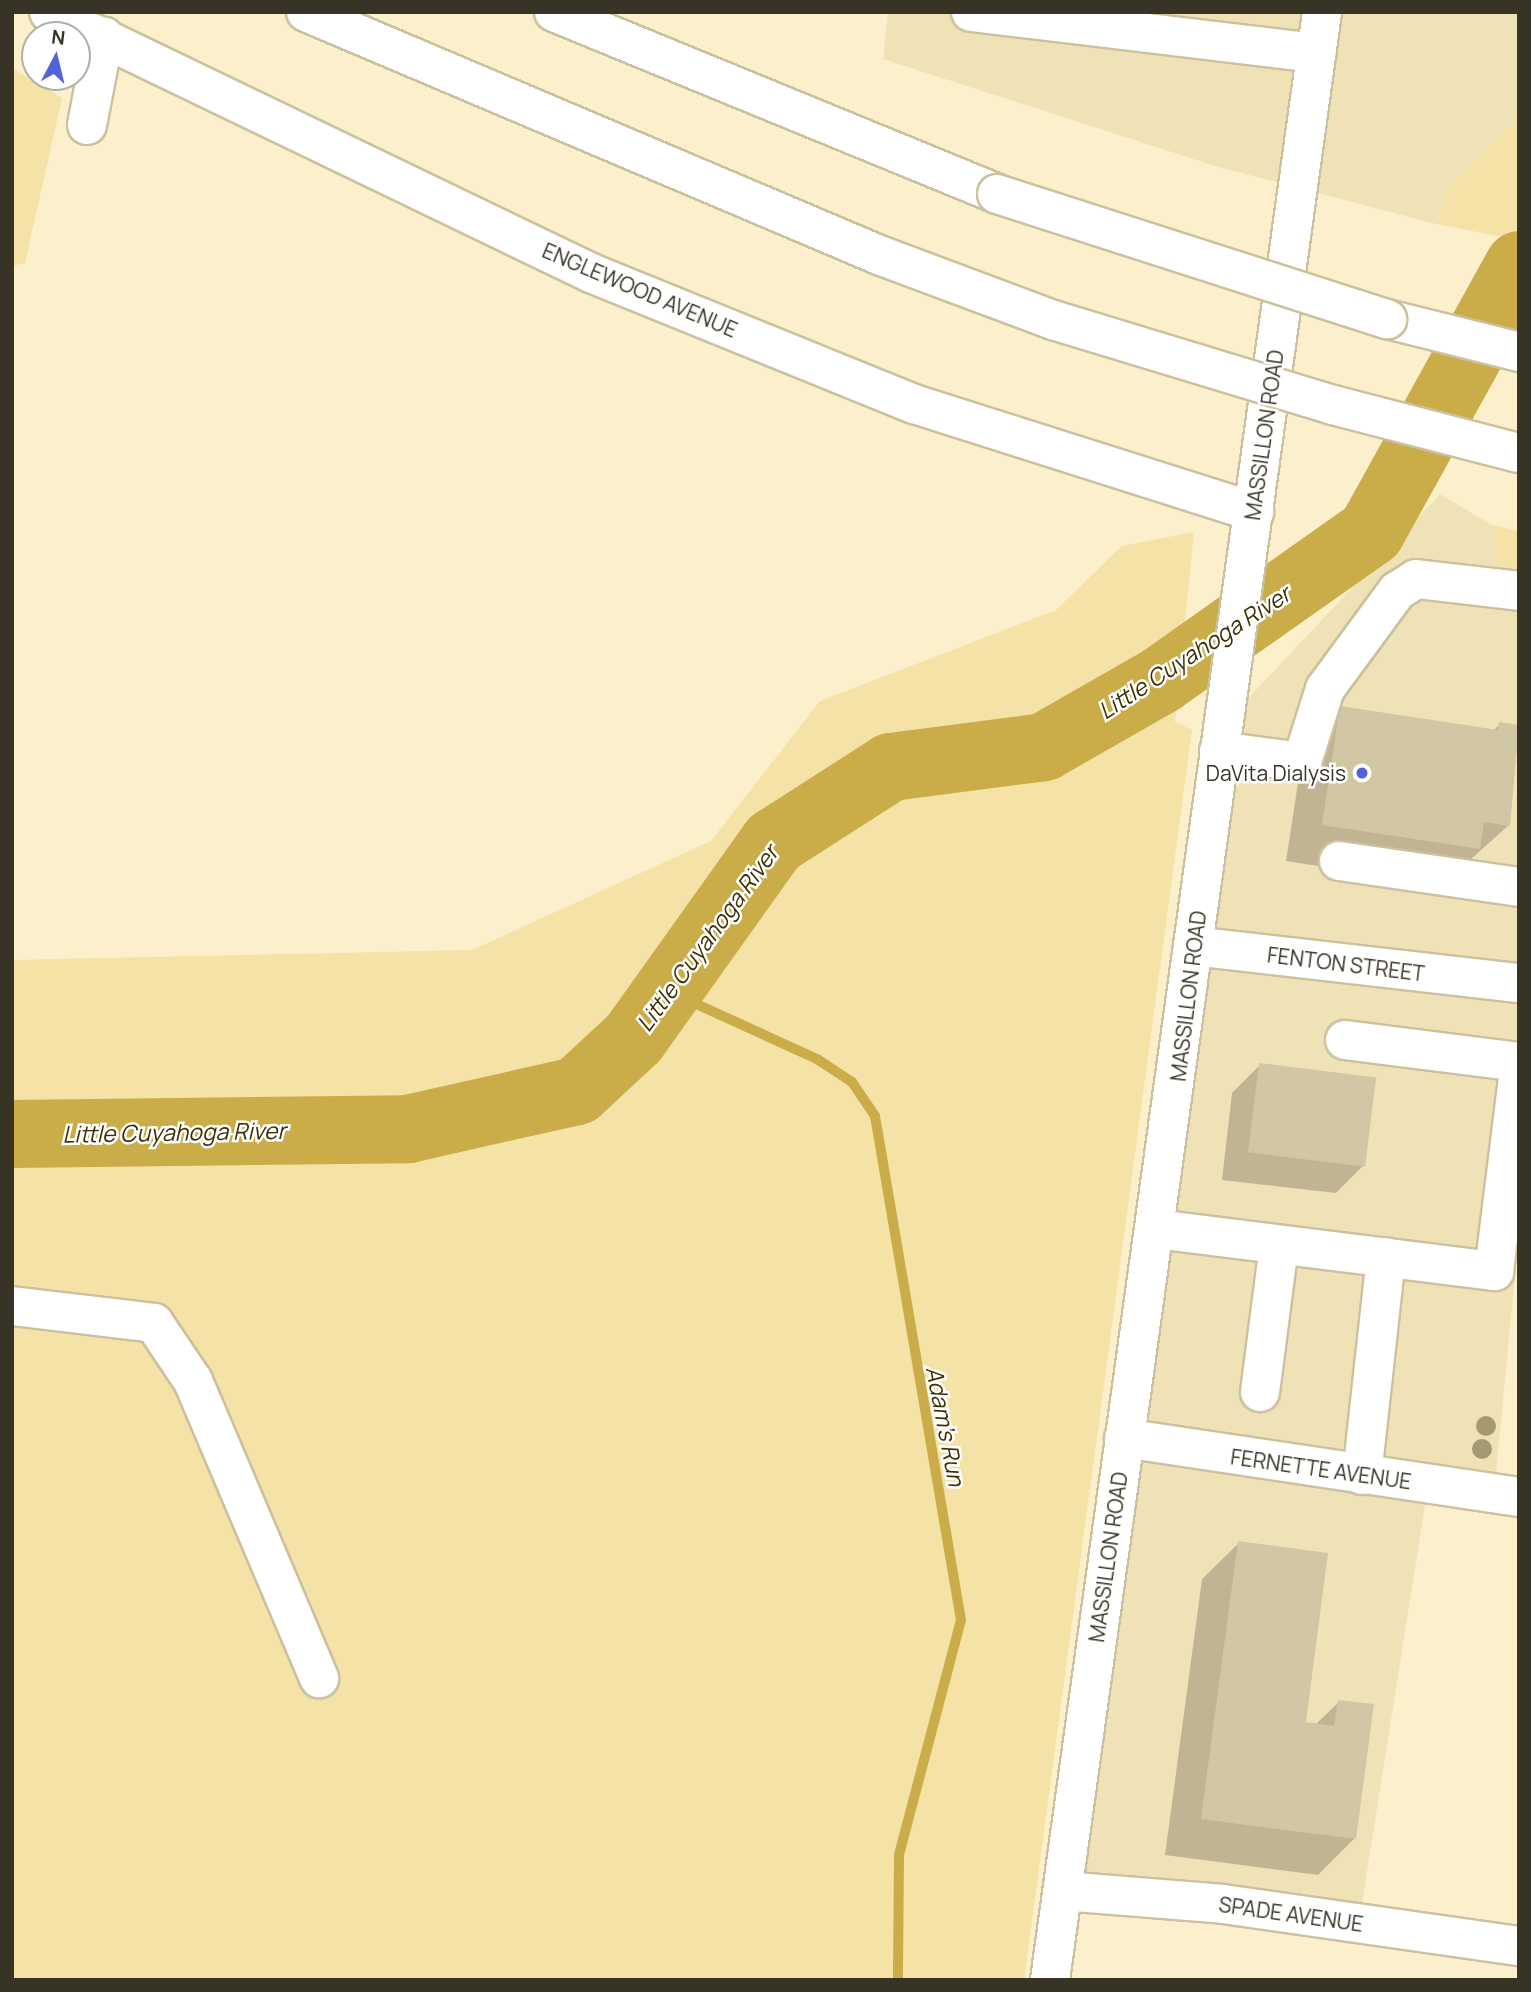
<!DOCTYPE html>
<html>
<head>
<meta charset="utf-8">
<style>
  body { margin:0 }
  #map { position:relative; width:1531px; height:1992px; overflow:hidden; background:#fbf0cb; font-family:Manrope,sans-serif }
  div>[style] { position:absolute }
  .built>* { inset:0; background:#f0e2b7; transform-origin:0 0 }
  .green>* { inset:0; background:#f4e2a7 }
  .shadow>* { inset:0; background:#0003 }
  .stream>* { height:10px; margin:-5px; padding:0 5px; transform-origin:5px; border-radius:5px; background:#caac48 }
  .river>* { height:68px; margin:-34px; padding:0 34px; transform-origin:34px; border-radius:34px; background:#caac48 }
  .building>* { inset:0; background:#d2c7a4; transform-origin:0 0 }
  .roads { filter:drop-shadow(2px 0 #ccc19e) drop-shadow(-2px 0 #ccc19e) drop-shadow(0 2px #ccc19e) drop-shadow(0 -2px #ccc19e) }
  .minor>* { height:38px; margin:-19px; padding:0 19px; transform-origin:19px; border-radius:19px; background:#fff }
  .major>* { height:38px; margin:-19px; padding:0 19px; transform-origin:19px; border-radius:19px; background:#fff }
  .highway>* { height:38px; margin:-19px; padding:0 19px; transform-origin:19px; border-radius:19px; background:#fff }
  .bridges { filter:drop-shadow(2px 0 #ccc19e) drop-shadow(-2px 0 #ccc19e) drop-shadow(0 2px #ccc19e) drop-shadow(0 -2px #ccc19e) }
  .highway-bridge>* { height:38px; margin:-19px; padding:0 19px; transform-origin:19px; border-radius:19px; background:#fff }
  .trees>* { width:20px; height:20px; margin:-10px; border-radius:50%; background:#a59971 }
  .dots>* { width:19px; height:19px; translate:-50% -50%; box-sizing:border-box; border:4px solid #fff; border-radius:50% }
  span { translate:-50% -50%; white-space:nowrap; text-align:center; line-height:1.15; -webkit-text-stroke:5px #fff; paint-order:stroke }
  .street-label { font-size:21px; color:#383425 }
  .poi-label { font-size:21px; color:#383425 }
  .right { translate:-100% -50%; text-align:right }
  .water-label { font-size:23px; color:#3c3003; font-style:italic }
  .frame { position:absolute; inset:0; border:14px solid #383425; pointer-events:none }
  .north { position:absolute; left:21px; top:21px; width:70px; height:70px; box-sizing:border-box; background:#fff; border:2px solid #afaea8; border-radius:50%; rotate:7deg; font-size:19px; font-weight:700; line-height:28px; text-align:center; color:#383425 }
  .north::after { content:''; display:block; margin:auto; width:24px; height:32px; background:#5263d9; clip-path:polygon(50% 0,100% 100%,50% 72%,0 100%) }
</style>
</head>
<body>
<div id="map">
  <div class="built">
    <div style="clip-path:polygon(888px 12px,1519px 12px,1519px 119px,1449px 185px,1436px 224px,1215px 166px,883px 59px)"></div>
    <div style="clip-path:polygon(1440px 494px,1492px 525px,1500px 570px,1519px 580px,1519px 963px,1212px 934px,1243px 704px)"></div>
    <div style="clip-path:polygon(1201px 956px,1519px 995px,1519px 1234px,1496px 1474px,1134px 1432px)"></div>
    <div style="left:1129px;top:1444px;width:302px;height:442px;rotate:9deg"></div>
  </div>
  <div class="green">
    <div style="clip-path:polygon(12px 68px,62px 98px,25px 263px,12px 266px)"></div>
    <div style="clip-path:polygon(1519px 119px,1519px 240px,1436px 224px,1449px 185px)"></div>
    <div style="clip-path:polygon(1492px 525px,1519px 531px,1519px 580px,1500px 570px)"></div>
    <div style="clip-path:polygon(1194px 532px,1175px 722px,1192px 730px,1024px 1980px,12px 1980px,12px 960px,472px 950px,711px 841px,820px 701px,1056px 610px,1122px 546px)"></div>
  </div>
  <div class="shadow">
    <div style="clip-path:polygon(1341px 708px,1493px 731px,1500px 724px,1519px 727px,1509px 825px,1442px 885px,1286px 861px,1304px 744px)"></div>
    <div style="clip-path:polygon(1260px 1065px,1364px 1165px,1336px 1193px,1222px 1180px,1232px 1093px)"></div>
    <div style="clip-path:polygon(1239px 1543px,1304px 1723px,1315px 1725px,1339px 1702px,1355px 1838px,1318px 1875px,1165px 1855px,1202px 1579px)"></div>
  </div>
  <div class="stream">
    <div style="left:670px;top:992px;width:162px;rotate:24.5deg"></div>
    <div style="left:817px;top:1059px;width:42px;rotate:33.3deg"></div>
    <div style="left:852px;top:1082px;width:41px;rotate:55.9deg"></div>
    <div style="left:875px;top:1116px;width:511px;rotate:80.32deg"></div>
    <div style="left:961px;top:1620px;width:243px;rotate:104.8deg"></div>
    <div style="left:899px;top:1855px;width:125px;rotate:90.5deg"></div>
  </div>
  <div class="river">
    <div style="left:12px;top:1134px;width:396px;rotate:-0.7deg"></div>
    <div style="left:408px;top:1129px;width:173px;rotate:-12.7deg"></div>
    <div style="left:577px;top:1091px;width:78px;rotate:-42.9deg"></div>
    <div style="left:634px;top:1038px;width:241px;rotate:-54.5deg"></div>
    <div style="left:774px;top:842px;width:139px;rotate:-32.7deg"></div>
    <div style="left:891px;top:767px;width:154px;rotate:-7.4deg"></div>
    <div style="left:1044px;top:747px;width:135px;rotate:-29.8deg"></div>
    <div style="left:1161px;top:680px;width:257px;rotate:-35.2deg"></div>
    <div style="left:1371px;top:532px;width:305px;rotate:-61deg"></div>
  </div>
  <div class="building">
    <div style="clip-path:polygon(1340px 706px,1498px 730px,1499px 722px,1519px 725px,1510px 826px,1484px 822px,1480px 849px,1322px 825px)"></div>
    <div style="left:1259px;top:1063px;width:118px;height:90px;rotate:7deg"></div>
    <div style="clip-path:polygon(1238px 1541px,1328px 1553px,1306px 1722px,1334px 1726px,1338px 1700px,1374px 1704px,1356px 1839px,1201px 1819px)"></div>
  </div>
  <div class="roads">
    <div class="minor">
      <div style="left:971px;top:12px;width:348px;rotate:6.8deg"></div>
      <div style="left:87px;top:125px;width:90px;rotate:-79.1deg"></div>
      <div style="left:1219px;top:751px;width:84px;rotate:7.5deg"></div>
      <div style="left:1302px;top:762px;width:77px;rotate:-72.5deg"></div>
      <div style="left:1325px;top:689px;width:122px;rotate:-53.7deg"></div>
      <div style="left:1397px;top:591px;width:22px;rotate:-32deg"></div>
      <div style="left:1416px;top:579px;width:104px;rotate:6.6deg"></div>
      <div style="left:1339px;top:861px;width:182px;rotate:8.2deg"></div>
      <div style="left:1193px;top:946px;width:328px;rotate:6.5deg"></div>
      <div style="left:1345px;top:1040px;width:175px;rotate:7.2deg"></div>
      <div style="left:1156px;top:1229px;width:341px;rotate:7.1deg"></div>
      <div style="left:1494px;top:1271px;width:204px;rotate:-82.9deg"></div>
      <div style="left:12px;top:1306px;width:143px;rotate:6.8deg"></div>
      <div style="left:154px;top:1323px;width:70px;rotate:56.1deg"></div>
      <div style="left:193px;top:1381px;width:323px;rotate:67deg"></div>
      <div style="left:1260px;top:1392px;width:148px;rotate:-82.6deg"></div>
      <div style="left:1124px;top:1438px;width:399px;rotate:8.5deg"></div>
      <div style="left:1362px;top:1475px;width:219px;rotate:-83.7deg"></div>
      <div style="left:1063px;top:1891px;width:161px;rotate:4.6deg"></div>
      <div style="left:1223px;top:1904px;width:299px;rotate:8.1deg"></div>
      <div style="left:1050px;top:1980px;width:1987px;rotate:-82.13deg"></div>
    </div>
    <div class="major">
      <div style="left:49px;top:12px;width:602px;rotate:25.71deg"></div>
      <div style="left:591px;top:273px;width:349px;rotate:22.1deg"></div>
      <div style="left:914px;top:404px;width:357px;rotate:17.6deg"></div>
    </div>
    <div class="highway">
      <div style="left:554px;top:12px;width:479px;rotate:22.3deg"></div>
      <div style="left:1387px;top:319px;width:136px;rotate:14deg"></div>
    </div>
  </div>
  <div class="bridges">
    <div class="highway-bridge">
      <div style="left:306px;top:12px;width:622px;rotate:22.98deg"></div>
      <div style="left:879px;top:255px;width:186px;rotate:20.5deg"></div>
      <div style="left:1053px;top:320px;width:293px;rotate:16.9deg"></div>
      <div style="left:1333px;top:405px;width:192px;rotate:14.5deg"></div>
      <div style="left:997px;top:194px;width:410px;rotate:17.8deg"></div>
    </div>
  </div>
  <div class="trees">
    <div style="left:1486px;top:1426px"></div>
    <div style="left:1482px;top:1449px"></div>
  </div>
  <div class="dots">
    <div style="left:1362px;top:773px;background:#5263d9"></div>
  </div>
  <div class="street-label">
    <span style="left:640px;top:290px;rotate:23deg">ENGLEWOOD AVENUE</span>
    <span style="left:1264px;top:435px;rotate:-82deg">MASSILLON ROAD</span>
    <span style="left:1346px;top:964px;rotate:7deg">FENTON STREET</span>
    <span style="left:1188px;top:996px;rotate:-83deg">MASSILLON ROAD</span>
    <span style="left:1321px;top:1469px;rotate:8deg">FERNETTE AVENUE</span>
    <span style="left:1108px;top:1557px;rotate:-82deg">MASSILLON ROAD</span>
    <span style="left:1291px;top:1914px;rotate:8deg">SPADE AVENUE</span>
  </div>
  <div class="poi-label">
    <span class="right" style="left:1346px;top:773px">DaVita Dialysis</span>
  </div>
  <div class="water-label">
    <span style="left:1194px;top:652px;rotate:-33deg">Little Cuyahoga River</span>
    <span style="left:707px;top:938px;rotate:-54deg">Little Cuyahoga River</span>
    <span style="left:174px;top:1132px;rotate:-1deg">Little Cuyahoga River</span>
    <span style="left:946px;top:1426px;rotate:79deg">Adam's Run</span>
  </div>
  <div class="frame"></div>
  <div class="north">N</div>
</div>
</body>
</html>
